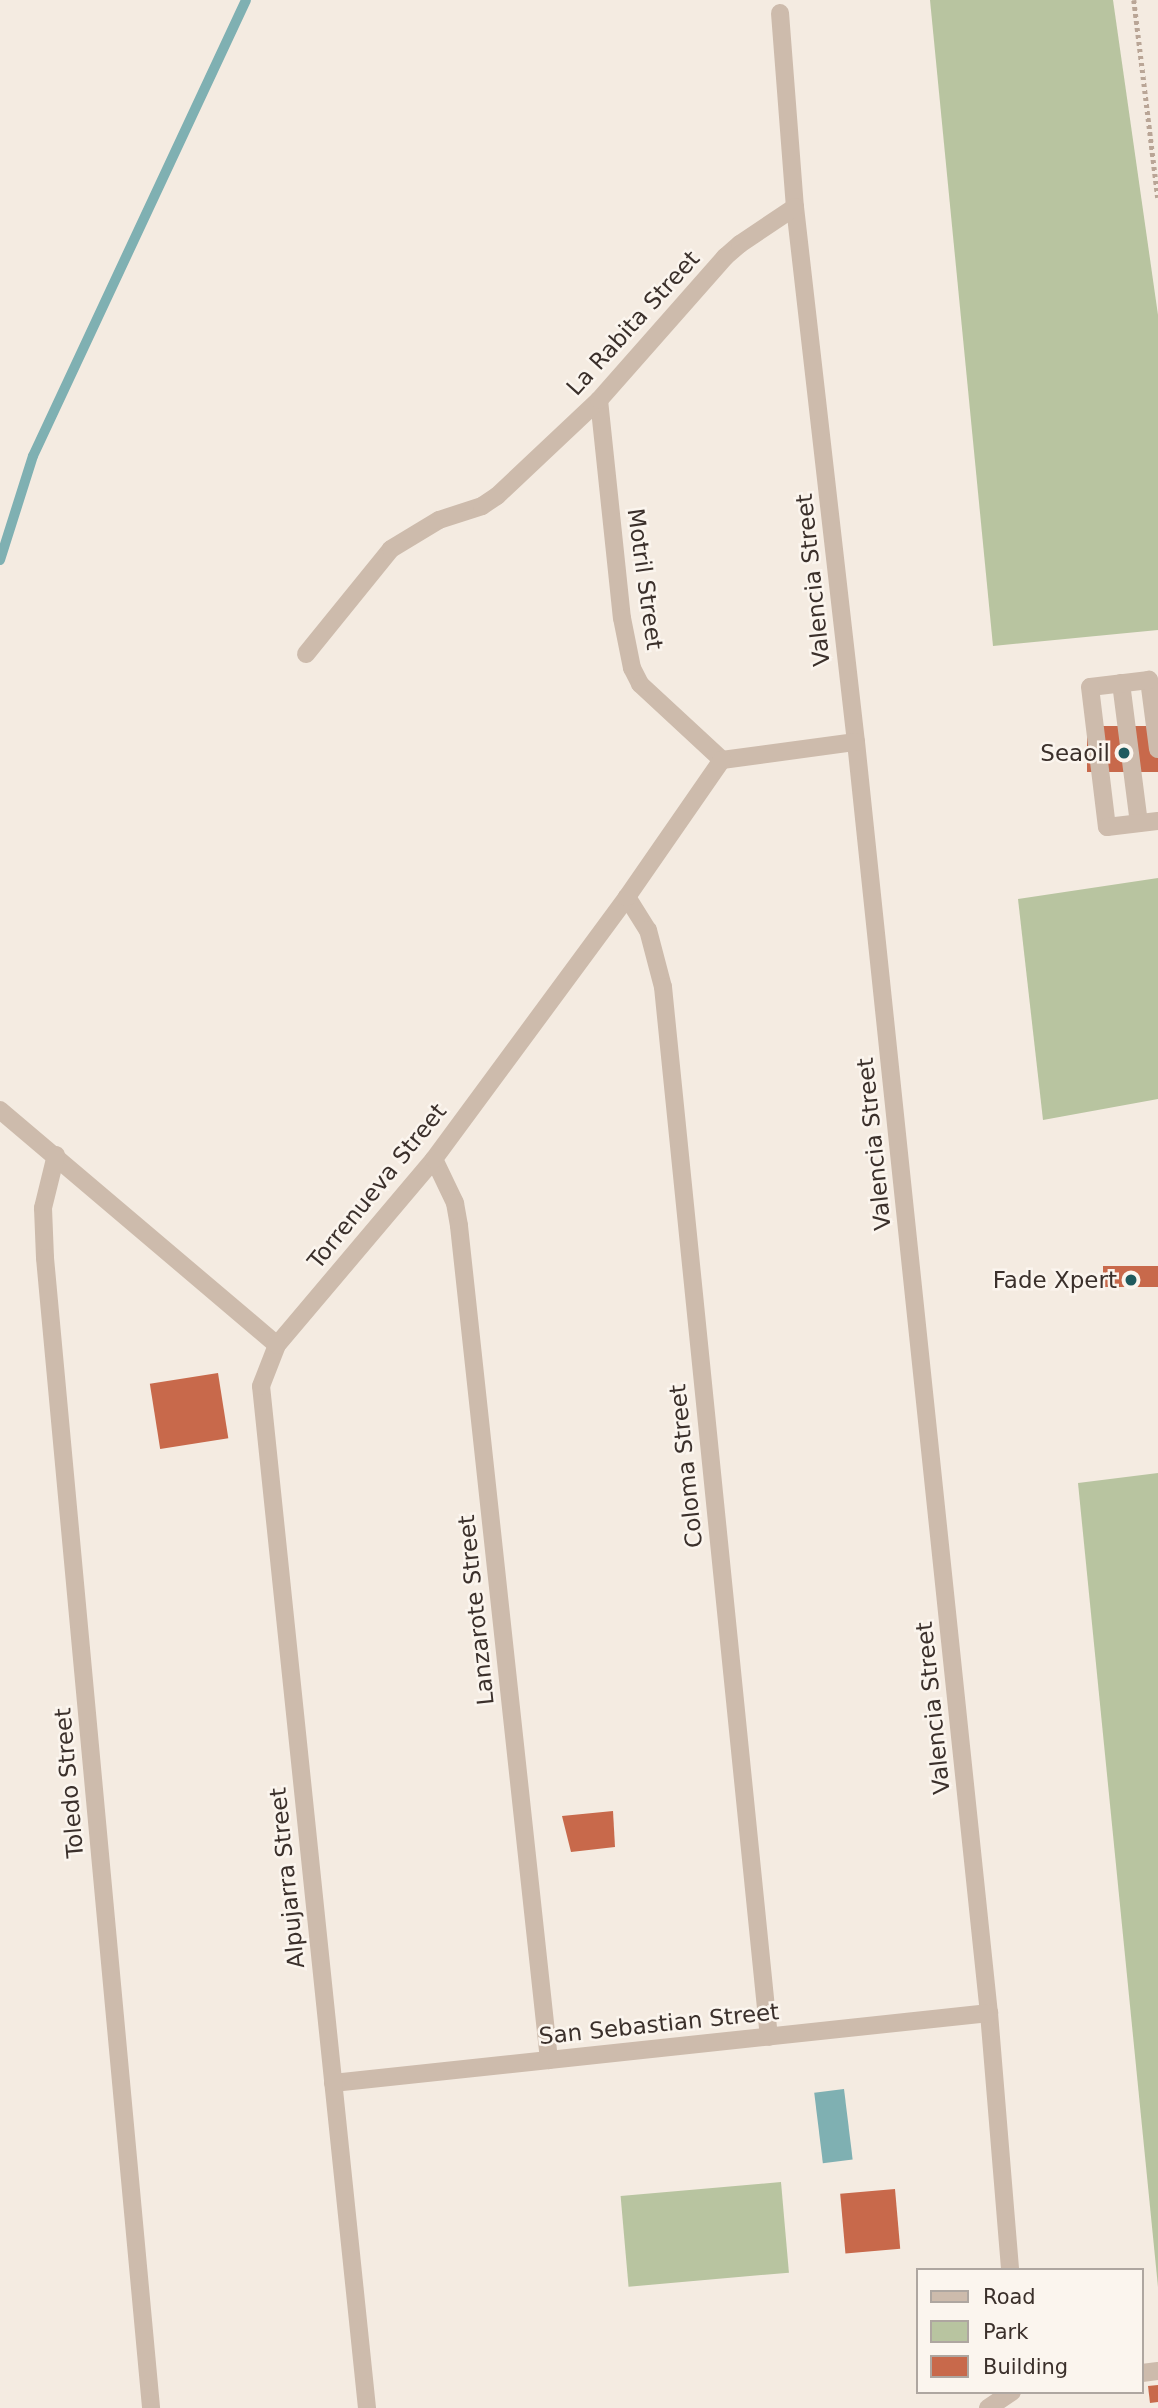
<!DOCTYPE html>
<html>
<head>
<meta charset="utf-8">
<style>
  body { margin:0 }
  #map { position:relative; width:1158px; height:2408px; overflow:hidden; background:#f4ebe1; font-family:"DejaVu Sans",sans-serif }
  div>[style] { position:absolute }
  .green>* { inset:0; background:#b8c4a0; transform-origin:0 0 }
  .water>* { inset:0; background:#7fb0b2; transform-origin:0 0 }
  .stream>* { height:10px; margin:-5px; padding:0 5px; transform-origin:5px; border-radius:5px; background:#7fb0b2 }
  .building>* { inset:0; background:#c8694b; transform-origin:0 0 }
  .path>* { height:4.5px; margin-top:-2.25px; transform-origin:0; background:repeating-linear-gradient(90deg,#b9a596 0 3.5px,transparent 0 7px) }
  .minor>* { height:18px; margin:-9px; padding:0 9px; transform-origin:9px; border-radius:9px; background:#cdbbac }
  .dots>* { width:19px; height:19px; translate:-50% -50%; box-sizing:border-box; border:4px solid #fbf5ee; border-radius:50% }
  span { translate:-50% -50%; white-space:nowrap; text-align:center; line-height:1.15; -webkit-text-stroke:5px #fbf5ee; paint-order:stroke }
  .street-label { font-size:23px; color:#3b302b }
  .poi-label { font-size:23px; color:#3b302b }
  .right { translate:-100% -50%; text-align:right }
  .legend { position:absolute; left:916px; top:2268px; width:228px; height:126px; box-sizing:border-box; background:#fbf5ee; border:2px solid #aea6a0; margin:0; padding:9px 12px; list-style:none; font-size:21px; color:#3b302b }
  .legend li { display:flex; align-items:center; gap:14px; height:35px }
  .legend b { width:35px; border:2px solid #aea6a0 }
</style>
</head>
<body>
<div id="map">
  <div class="green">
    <div style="clip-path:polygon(930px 0,1113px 0,1158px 315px,1158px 630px,993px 646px)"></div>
    <div style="clip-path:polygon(1158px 878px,1158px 1099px,1043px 1120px,1018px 899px)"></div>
    <div style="clip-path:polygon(1158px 1473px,1158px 2287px,1078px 1483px)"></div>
    <div style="left:781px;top:2182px;width:91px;height:161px;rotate:85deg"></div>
  </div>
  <div class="water">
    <div style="left:844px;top:2089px;width:71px;height:30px;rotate:83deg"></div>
  </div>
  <div class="stream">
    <div style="left:0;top:560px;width:109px;rotate:-72.4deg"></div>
    <div style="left:33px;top:456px;width:503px;rotate:-64.96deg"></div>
  </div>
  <div class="building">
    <div style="left:1158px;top:726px;width:46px;height:71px;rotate:90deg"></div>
    <div style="left:1158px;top:1266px;width:21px;height:55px;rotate:90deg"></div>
    <div style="left:218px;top:1373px;width:66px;height:69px;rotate:81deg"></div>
    <div style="clip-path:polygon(613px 1811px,615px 1847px,571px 1852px,562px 1816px)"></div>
    <div style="left:895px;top:2189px;width:60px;height:55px;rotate:85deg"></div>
    <div style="clip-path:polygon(1158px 2385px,1158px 2402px,1150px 2403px,1148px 2386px)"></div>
  </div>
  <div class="path">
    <div style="left:1134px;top:0;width:199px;rotate:83.1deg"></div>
  </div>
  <div class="minor">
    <div style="left:780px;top:13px;width:195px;rotate:85.6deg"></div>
    <div style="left:795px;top:207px;width:538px;rotate:83.5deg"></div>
    <div style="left:856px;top:742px;width:1278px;rotate:84.03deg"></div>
    <div style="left:989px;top:2013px;width:258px;rotate:85.3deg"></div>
    <div style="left:599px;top:400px;width:219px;rotate:84deg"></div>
    <div style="left:622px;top:618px;width:51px;rotate:78.7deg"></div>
    <div style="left:632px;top:668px;width:18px;rotate:63deg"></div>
    <div style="left:640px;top:684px;width:112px;rotate:42.8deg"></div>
    <div style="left:306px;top:654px;width:135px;rotate:-51deg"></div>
    <div style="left:391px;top:549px;width:56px;rotate:-31.1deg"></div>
    <div style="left:439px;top:520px;width:45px;rotate:-18deg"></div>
    <div style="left:482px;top:506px;width:18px;rotate:-34deg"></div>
    <div style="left:497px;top:496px;width:140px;rotate:-43.3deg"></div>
    <div style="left:599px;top:400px;width:191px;rotate:-48.6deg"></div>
    <div style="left:725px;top:257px;width:20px;rotate:-41deg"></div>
    <div style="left:740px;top:244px;width:66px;rotate:-33.9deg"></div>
    <div style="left:1121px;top:683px;width:141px;rotate:82.7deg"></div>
    <div style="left:1158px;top:749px;width:70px;rotate:-97.4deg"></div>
    <div style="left:1149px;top:680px;width:59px;rotate:173.2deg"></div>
    <div style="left:1090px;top:687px;width:141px;rotate:83.1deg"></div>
    <div style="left:1107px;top:827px;width:51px;rotate:-6.7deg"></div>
    <div style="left:722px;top:760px;width:135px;rotate:-7.7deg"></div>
    <div style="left:627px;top:897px;width:39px;rotate:58deg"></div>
    <div style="left:648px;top:930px;width:59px;rotate:75.3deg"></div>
    <div style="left:663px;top:987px;width:1055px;rotate:84.24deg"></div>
    <div style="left:0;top:1110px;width:363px;rotate:40.3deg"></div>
    <div style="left:56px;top:1155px;width:55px;rotate:103.8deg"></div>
    <div style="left:43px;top:1208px;width:50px;rotate:87.7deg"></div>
    <div style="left:45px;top:1258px;width:1155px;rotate:84.73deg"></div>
    <div style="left:434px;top:1159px;width:49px;rotate:64.5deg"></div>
    <div style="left:455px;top:1203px;width:23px;rotate:80deg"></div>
    <div style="left:459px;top:1226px;width:839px;rotate:83.84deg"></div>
    <div style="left:333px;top:2083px;width:660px;rotate:-6.09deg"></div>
    <div style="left:1142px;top:2373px;width:16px;rotate:-7deg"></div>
    <div style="left:367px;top:2408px;width:1027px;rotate:-95.92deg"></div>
    <div style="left:261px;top:1386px;width:44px;rotate:-68.7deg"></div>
    <div style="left:277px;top:1345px;width:243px;rotate:-49.8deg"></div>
    <div style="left:434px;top:1159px;width:325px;rotate:-53.6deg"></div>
    <div style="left:627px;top:897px;width:167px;rotate:-55.3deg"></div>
    <div style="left:988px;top:2408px;width:29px;rotate:-34deg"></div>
  </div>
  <div class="dots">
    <div style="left:1124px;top:753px;background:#1f5a5e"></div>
    <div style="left:1131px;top:1280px;background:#1f5a5e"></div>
  </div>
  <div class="street-label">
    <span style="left:633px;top:323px;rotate:-48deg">La Rabita Street</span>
    <span style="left:645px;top:579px;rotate:82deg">Motril Street</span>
    <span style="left:813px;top:580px;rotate:-96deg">Valencia Street</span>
    <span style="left:874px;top:1144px;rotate:-96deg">Valencia Street</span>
    <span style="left:377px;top:1186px;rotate:-51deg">Torrenueva Street</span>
    <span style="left:686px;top:1466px;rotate:-96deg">Coloma Street</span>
    <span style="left:476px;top:1610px;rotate:-96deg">Lanzarote Street</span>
    <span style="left:933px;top:1708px;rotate:-96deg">Valencia Street</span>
    <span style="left:69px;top:1783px;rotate:-95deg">Toledo Street</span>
    <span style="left:287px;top:1878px;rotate:-96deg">Alpujarra Street</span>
    <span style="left:659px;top:2024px;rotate:-6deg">San Sebastian Street</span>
  </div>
  <div class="poi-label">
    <span class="right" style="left:1110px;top:753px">Seaoil</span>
    <span class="right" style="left:1117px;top:1280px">Fade Xpert</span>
  </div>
  <ul class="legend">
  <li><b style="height:9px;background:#cdbbac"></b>Road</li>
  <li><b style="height:19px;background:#b8c4a0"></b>Park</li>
  <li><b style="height:19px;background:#c8694b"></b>Building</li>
  </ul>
</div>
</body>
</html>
